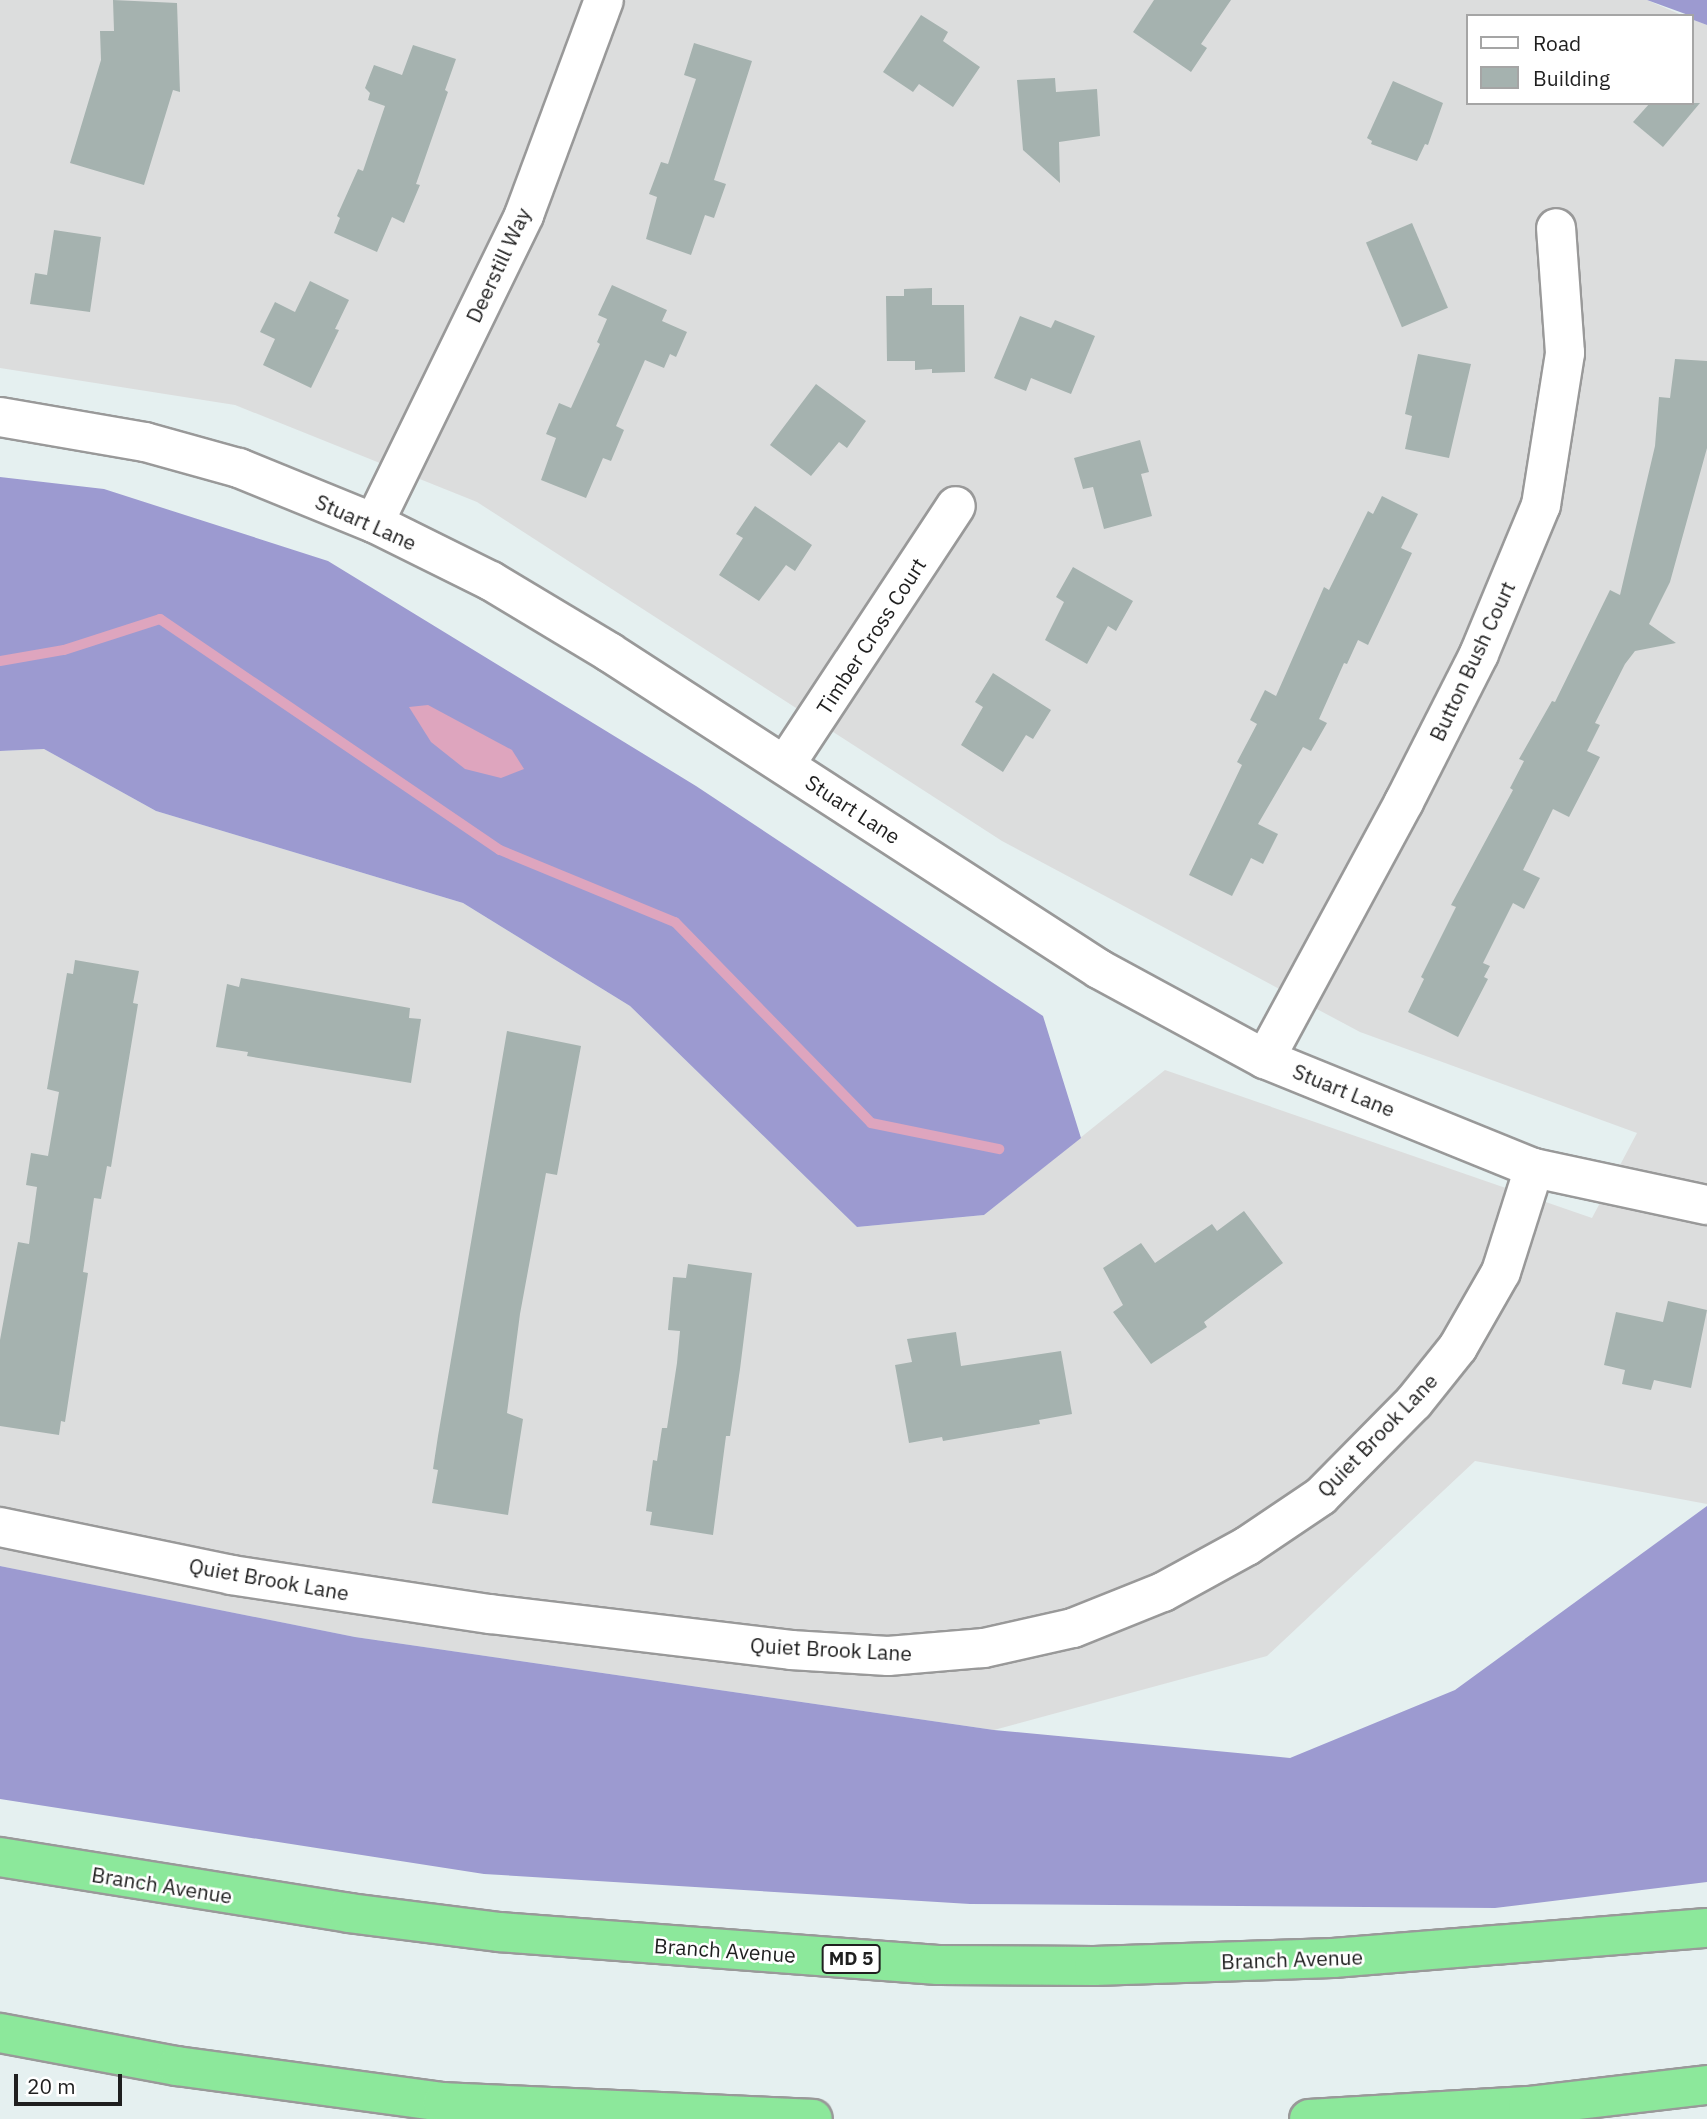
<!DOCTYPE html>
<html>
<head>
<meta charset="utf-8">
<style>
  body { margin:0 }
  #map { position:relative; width:1707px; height:2119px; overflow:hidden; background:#e5f0f0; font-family:"IBM Plex Sans",sans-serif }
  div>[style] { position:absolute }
  .residential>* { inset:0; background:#dcdddd }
  .forest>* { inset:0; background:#9c9ad0 }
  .water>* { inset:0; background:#dea5be }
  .stream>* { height:10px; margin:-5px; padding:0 5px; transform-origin:5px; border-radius:5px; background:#dea5be }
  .building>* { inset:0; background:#a5b2af; transform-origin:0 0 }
  .roads { filter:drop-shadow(2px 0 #999) drop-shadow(-2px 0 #999) drop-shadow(0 2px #999) drop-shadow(0 -2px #999) }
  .minor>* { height:38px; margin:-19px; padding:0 19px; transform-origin:19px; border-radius:19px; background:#fff }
  .highway>* { height:38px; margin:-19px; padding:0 19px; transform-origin:19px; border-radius:19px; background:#8ce89b }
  span { translate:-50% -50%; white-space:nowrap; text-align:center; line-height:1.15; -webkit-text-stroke:5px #fff; paint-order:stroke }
  .shield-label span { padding:2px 5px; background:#fff; border:2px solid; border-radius:5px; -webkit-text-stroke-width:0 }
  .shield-label { font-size:19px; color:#1f1f1f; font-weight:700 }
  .street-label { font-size:21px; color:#1f1f1f }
  .legend { position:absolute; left:1466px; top:14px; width:228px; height:91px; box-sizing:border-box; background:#fff; border:2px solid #a5a5a5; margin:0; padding:9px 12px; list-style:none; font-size:21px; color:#1f1f1f }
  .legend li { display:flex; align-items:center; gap:14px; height:35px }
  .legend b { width:35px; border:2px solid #a5a5a5 }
  .scale { position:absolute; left:14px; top:2074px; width:108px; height:32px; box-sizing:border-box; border:4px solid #1f1f1f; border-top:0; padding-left:9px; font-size:21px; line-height:24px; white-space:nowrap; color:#1f1f1f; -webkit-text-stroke:5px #fff; paint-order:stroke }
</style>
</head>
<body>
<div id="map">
  <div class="residential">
    <div style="clip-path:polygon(0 0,1647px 0,1684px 16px,1467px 16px,1467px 103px,1691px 103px,1691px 19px,1707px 25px,1707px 1504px,1475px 1461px,1267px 1656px,994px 1730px,355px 1637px,0 1566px,0 751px,44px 749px,156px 811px,463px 903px,630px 1006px,857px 1227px,984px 1215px,1165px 1070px,1592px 1218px,1637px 1133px,1360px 1032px,1002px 841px,477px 502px,235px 405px,0 368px)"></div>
  </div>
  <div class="forest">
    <div style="clip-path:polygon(1647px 0,1707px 0,1707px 25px,1691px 19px,1691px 16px)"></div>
    <div style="clip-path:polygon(0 477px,104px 489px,328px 561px,696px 786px,1043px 1016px,1081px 1138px,984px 1215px,857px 1227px,630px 1006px,463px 903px,156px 811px,44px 749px,0 751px)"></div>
    <div style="clip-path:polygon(1707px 1506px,1707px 1882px,1495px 1908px,970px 1904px,484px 1874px,0 1799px,0 1566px,355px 1637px,994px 1730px,1290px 1758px,1455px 1690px)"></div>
  </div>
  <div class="water">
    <div style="clip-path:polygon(428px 705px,512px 750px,524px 769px,501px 778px,465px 769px,431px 742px,409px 707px)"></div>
  </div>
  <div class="stream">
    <div style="left:0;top:661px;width:65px;rotate:-9.8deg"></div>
    <div style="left:64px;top:650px;width:101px;rotate:-17.9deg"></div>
    <div style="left:160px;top:619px;width:411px;rotate:34.2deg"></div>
    <div style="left:500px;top:850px;width:189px;rotate:22.4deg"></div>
    <div style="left:675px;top:922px;width:281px;rotate:45.7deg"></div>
    <div style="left:871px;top:1123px;width:131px;rotate:11.5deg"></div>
  </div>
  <div class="building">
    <div style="clip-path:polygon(113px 0,177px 3px,180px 92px,173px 90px,144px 185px,70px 163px,101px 60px,100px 31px,114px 31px)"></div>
    <div style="clip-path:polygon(1154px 0,1231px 0,1201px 44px,1207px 48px,1191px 72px,1133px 32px)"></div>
    <div style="clip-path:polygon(921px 15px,948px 32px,943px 41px,980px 67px,953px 107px,919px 84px,913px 92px,883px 72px)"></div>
    <div style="clip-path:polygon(694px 43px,752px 61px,714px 180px,726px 184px,714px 218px,705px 215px,691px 255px,646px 239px,657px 197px,649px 194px,661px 162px,668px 164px,696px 79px,684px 75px)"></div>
    <div style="clip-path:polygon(413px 45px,456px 59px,445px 90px,448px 92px,416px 184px,420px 185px,404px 223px,392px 217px,377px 252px,334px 233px,340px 218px,337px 216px,358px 169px,363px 171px,385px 106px,368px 100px,370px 93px,365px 88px,374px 65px,402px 75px)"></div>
    <div style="clip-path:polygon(1055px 78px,1056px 92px,1097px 89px,1100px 136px,1059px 142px,1060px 183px,1023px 150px,1017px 80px)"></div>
    <div style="clip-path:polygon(1393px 81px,1443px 103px,1428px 145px,1425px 144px,1417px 161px,1371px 144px,1372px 141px,1367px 138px)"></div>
    <div style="clip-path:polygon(1650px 103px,1700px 103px,1663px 147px,1633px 122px)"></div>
    <div style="left:1412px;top:223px;width:92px;height:50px;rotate:67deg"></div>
    <div style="clip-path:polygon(54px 230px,101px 237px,90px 312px,30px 304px,35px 273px,47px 275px)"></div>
    <div style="clip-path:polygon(310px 281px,349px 300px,335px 329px,339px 330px,311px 388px,263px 365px,275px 339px,260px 332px,275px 302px,295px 312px)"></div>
    <div style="clip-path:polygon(612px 285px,667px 310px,662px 321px,687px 332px,676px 357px,670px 354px,664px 368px,645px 360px,616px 426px,624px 430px,611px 461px,603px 458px,586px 498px,541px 480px,556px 438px,546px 434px,559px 403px,571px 408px,600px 344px,597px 342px,607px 319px,598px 315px)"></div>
    <div style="clip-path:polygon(932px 288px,932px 305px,964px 305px,965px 372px,932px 373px,932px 369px,915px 370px,915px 361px,887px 361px,886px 296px,904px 296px,904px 289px)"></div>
    <div style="clip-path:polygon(1020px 316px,1051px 328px,1055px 320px,1095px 336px,1071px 394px,1031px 378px,1026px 391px,994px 378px)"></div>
    <div style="clip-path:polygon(1418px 354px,1471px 364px,1449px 458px,1405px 449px,1412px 416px,1405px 414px)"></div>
    <div style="clip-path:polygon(1675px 359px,1707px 361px,1707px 448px,1670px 582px,1649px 624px,1676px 643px,1635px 651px,1625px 664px,1595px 723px,1600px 725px,1587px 751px,1600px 757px,1569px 817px,1553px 809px,1523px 870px,1540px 878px,1524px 909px,1513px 903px,1483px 963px,1490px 966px,1484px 977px,1488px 979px,1458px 1037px,1408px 1012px,1424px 979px,1421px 977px,1456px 907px,1451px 905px,1513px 790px,1510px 788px,1524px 761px,1519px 759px,1552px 701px,1555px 702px,1610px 590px,1620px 595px,1655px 446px,1659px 397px,1670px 398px)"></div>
    <div style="clip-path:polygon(816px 384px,866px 421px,847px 448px,839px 442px,811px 476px,770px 445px)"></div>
    <div style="clip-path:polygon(1140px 440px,1149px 472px,1141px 474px,1152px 516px,1104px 529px,1093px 487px,1083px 489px,1074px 458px)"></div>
    <div style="clip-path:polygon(1382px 496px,1418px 514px,1401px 548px,1412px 553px,1368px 645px,1358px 640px,1347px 664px,1344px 663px,1319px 719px,1327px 723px,1311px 751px,1303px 747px,1258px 824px,1278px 834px,1263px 864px,1251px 858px,1232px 896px,1189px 875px,1242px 765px,1237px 762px,1257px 724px,1250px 720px,1265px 690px,1276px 696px,1324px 587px,1329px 590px,1368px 511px,1373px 514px)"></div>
    <div style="clip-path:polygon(755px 506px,812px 545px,795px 571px,786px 565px,759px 601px,719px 575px,743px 538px,736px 534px)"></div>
    <div style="clip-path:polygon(1073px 567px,1133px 601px,1116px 631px,1108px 626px,1087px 664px,1045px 640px,1064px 602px,1056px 597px)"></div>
    <div style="clip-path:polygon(993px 673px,1051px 710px,1033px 739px,1026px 735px,1003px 772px,961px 745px,983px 707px,975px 702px)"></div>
    <div style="clip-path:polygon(75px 960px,139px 971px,133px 1003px,138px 1004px,111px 1167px,107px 1166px,101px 1199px,94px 1198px,83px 1272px,88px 1273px,65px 1422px,61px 1421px,59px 1435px,0 1426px,0 1340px,18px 1242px,29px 1244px,37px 1187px,26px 1185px,31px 1153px,48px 1156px,59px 1092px,47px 1089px,67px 973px,73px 974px)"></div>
    <div style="clip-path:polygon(241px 978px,410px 1008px,409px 1018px,421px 1019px,411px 1083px,247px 1056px,248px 1052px,216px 1047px,227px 984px,239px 987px)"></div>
    <div style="clip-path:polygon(507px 1031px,581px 1046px,557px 1175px,546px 1173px,520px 1314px,507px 1413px,523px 1419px,508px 1515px,432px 1503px,438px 1470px,433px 1469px,438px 1436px)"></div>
    <div style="clip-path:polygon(1244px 1211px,1283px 1263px,1204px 1322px,1207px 1327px,1151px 1364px,1113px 1312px,1123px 1305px,1103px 1268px,1141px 1243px,1155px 1263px,1212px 1224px,1217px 1231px)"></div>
    <div style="clip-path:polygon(688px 1264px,752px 1273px,740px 1369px,730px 1436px,726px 1436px,713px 1535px,650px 1525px,652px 1512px,646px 1511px,653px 1460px,657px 1461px,662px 1428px,667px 1428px,677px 1363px,680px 1331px,668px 1330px,673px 1277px,686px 1278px)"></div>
    <div style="clip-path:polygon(1668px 1301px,1707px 1310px,1691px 1388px,1654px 1380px,1651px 1390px,1622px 1384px,1625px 1370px,1604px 1365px,1616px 1312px,1663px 1322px)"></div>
    <div style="clip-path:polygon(956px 1332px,961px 1366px,1061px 1351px,1072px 1414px,1039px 1420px,1040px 1424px,943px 1441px,942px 1437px,909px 1443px,895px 1365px,912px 1362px,907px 1339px)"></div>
  </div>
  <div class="roads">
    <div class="minor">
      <div style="left:0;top:417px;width:147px;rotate:9.8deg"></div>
      <div style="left:145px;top:442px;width:98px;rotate:15.5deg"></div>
      <div style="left:239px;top:468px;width:146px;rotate:22.2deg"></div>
      <div style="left:374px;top:523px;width:131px;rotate:26.4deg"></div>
      <div style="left:491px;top:581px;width:138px;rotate:31deg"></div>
      <div style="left:609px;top:652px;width:584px;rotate:32.9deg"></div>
      <div style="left:1099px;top:969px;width:189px;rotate:28.5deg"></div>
      <div style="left:1265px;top:1059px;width:290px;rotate:22.1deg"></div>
      <div style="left:1534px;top:1168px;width:177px;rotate:12.1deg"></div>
      <div style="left:374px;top:523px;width:343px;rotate:-64deg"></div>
      <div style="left:524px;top:215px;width:229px;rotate:-69.6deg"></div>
      <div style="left:785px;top:765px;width:310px;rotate:-56.6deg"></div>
      <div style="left:1265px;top:1059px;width:292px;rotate:-61.6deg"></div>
      <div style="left:1404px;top:802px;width:166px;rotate:-63.1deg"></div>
      <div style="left:1479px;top:654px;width:161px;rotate:-67.4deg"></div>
      <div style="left:1541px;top:505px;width:154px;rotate:-81deg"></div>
      <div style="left:1565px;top:353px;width:125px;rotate:-94.1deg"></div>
      <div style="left:0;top:1527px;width:236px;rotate:11.7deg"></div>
      <div style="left:231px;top:1575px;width:262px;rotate:8.6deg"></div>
      <div style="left:490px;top:1614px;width:303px;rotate:6.8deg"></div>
      <div style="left:791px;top:1650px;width:97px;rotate:3.5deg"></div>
      <div style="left:888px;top:1656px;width:96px;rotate:-4.8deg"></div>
      <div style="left:984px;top:1648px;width:91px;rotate:-12.7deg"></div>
      <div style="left:1073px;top:1628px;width:97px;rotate:-21.8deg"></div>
      <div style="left:1163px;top:1592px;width:96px;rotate:-28.7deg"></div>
      <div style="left:1247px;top:1546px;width:89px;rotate:-34deg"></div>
      <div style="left:1321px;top:1496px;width:132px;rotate:-45.3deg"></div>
      <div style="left:1414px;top:1402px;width:70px;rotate:-51.3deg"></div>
      <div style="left:1458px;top:1347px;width:86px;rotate:-60.2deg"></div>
      <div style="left:1501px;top:1272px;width:109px;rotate:-72.4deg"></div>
    </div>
    <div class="highway">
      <div style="left:0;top:1857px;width:353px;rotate:9.1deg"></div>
      <div style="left:349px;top:1913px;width:151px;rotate:7.2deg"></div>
      <div style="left:499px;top:1932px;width:440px;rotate:4.3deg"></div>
      <div style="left:938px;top:1965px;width:156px;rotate:0.4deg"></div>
      <div style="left:1094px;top:1966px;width:239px;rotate:-1.9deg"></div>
      <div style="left:1333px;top:1958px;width:375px;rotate:-4.6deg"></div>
      <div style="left:0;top:2033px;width:180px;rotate:10.6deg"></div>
      <div style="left:177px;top:2066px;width:268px;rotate:7.7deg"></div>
      <div style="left:443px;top:2102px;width:370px;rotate:2.6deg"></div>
      <div style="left:1309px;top:2119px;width:219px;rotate:-3.4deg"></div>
      <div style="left:1528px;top:2106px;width:180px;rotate:-6.7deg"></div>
    </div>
  </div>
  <div class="shield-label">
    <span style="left:851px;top:1959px">MD 5</span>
  </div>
  <div class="street-label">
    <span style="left:498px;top:265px;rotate:-65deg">Deerstill Way</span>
    <span style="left:366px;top:522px;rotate:24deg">Stuart Lane</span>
    <span style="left:871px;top:636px;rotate:-57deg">Timber Cross Court</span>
    <span style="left:1472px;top:661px;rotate:-65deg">Button Bush Court</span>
    <span style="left:853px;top:809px;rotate:33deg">Stuart Lane</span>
    <span style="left:1344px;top:1090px;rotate:22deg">Stuart Lane</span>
    <span style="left:1377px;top:1435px;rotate:-46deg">Quiet Brook Lane</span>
    <span style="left:269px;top:1579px;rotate:10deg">Quiet Brook Lane</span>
    <span style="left:831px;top:1649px;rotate:3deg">Quiet Brook Lane</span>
    <span style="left:162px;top:1885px;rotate:9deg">Branch Avenue</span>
    <span style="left:725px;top:1950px;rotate:4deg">Branch Avenue</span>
    <span style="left:1292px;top:1959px;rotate:-2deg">Branch Avenue</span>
  </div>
  <ul class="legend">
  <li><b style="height:9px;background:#fff"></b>Road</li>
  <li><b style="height:19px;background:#a5b2af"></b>Building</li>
  </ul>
  <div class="scale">20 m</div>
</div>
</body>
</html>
